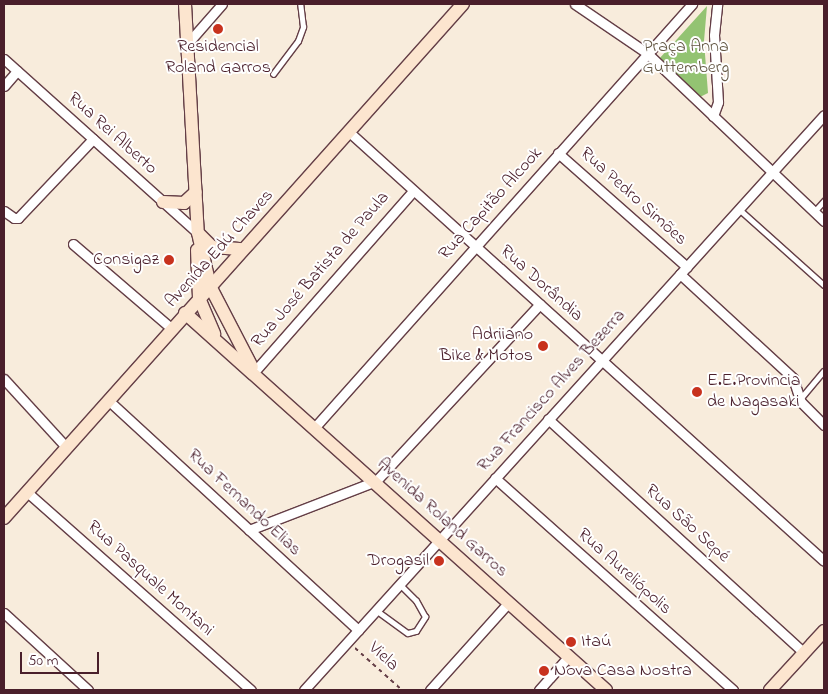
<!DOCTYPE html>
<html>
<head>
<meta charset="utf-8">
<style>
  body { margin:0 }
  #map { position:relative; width:828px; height:694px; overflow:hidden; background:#f8ecdc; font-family:"Indie Flower",sans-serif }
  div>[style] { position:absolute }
  .green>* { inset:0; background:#93c372 }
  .path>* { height:2px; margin-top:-1px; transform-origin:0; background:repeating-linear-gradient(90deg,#643e46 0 4px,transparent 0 8px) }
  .roads { filter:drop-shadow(1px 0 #643e46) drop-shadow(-1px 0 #643e46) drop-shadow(0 1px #643e46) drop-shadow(0 -1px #643e46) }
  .lane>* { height:4.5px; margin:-2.25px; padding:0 2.25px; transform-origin:2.25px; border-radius:2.25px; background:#fff }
  .street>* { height:9px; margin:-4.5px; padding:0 4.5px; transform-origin:4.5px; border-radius:4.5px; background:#fff }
  .secondary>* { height:12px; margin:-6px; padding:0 6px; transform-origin:6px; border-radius:6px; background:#fce5cf }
  .dots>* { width:14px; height:14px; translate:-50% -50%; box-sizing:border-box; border:2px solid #fff; border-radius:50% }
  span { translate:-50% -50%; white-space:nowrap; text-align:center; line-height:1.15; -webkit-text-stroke:4px #fff; paint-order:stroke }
  .poi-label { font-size:18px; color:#4a1f2b }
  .right { translate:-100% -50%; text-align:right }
  .left { translate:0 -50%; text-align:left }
  .park-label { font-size:18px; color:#645844 }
  .street-label { font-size:18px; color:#4a1f2b }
  .frame { position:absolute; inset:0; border:5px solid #4a1f2b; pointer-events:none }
  .scale { position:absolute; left:20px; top:652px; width:79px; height:22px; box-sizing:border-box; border:2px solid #4a1f2b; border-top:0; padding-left:6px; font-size:15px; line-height:18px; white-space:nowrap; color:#4a1f2b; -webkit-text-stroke:4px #fff; paint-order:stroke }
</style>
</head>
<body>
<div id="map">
  <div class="green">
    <div style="clip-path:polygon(707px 6px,704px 41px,708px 93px,700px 97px,659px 59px)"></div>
  </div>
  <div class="path">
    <div style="left:355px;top:648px;width:63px;rotate:41.8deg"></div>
  </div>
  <div class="roads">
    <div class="lane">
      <div style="left:273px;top:74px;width:41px;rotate:-52.9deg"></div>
      <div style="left:298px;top:41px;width:15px;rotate:-70deg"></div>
      <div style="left:303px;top:27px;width:23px;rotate:-97deg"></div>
      <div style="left:739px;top:209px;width:114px;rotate:41.8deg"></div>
      <div style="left:814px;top:212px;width:15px;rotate:-48deg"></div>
      <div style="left:801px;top:398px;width:35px;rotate:-50deg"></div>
      <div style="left:376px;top:610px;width:39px;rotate:36deg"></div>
      <div style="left:408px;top:633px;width:8px;rotate:-14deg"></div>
      <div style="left:416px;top:631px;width:17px;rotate:-57deg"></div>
      <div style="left:425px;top:617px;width:18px;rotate:-119deg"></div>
      <div style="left:416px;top:601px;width:23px;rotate:-135deg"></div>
    </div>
    <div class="street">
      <div style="left:575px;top:4px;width:87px;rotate:34.2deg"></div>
      <div style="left:647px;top:53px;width:244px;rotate:43.5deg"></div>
      <div style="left:187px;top:44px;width:53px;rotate:-48.8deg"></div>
      <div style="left:4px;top:59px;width:261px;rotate:41.9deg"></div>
      <div style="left:4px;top:86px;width:20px;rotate:-49deg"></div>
      <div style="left:713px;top:116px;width:15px;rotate:-70deg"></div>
      <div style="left:718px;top:102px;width:67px;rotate:-93.4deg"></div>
      <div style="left:714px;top:35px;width:31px;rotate:-84deg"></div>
      <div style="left:348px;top:131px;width:641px;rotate:42.09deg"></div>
      <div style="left:558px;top:153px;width:172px;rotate:41.5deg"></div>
      <div style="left:4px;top:211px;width:12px;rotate:35deg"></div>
      <div style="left:14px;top:218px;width:4px"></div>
      <div style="left:18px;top:218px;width:109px;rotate:-46.5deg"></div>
      <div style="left:73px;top:244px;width:130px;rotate:40.6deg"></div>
      <div style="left:680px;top:274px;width:154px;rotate:42.6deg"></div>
      <div style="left:793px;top:378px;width:25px;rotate:72deg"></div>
      <div style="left:801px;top:402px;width:33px;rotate:45deg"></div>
      <div style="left:254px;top:372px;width:241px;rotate:-48.7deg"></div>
      <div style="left:4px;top:379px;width:92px;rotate:47.6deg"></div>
      <div style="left:108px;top:400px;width:340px;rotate:42.6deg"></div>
      <div style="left:548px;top:419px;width:347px;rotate:42.4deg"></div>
      <div style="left:315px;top:427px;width:567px;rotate:-48.29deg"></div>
      <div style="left:495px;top:478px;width:319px;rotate:41.7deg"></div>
      <div style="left:27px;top:492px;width:299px;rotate:41.5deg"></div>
      <div style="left:249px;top:530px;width:136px;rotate:-21.1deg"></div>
      <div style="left:376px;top:481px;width:241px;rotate:-47.2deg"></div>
      <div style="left:4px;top:613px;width:114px;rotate:42.5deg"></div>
      <div style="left:304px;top:690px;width:775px;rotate:-47.88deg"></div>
      <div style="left:430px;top:690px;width:118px;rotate:-48.1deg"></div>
      <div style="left:539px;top:690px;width:45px;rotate:-48.6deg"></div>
    </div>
    <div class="secondary">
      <div style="left:185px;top:4px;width:229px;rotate:86.8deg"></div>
      <div style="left:198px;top:233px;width:54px;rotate:77.2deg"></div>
      <div style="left:210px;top:286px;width:91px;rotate:62.6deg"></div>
      <div style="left:163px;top:202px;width:21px;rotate:3deg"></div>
      <div style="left:184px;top:203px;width:16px;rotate:-43deg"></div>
      <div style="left:200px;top:235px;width:17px;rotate:45deg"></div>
      <div style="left:212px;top:247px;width:31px;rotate:4deg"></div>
      <div style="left:197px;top:250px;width:48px;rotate:87.6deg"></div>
      <div style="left:199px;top:298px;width:39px;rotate:67deg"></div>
      <div style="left:185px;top:313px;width:565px;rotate:41.84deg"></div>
      <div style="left:4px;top:518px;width:689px;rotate:-48.24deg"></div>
      <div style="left:770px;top:690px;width:80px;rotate:-47.5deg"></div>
    </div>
  </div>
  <div class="dots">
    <div style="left:218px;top:29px;background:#c8321e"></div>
    <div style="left:169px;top:260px;background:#c8321e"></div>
    <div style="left:543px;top:346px;background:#c8321e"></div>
    <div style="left:697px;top:392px;background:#c8321e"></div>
    <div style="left:439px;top:561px;background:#c8321e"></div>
    <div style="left:571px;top:642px;background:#c8321e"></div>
    <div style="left:544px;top:671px;background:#c8321e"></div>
  </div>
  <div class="poi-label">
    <span style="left:218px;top:58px">Residencial<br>Roland Garros</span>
    <span class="right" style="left:159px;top:260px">Consigaz</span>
    <span class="right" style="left:533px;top:346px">Adriiano<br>Bike &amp; Motos</span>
    <span class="left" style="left:707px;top:392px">E.E.Provincia<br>de Nagasaki</span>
    <span class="right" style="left:429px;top:561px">Drogasil</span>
    <span class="left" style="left:581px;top:642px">Itaú</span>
    <span class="left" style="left:554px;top:671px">Nova Casa Nostra</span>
  </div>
  <div class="park-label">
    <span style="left:686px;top:58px">Praça Anna<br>Guttemberg</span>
  </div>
  <div class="street-label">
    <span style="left:112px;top:134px;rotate:42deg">Rua Rei Alberto</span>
    <span style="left:633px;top:197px;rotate:42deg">Rua Pedro Simões</span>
    <span style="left:491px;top:204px;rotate:-48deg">Rua Capitão Alcook</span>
    <span style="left:220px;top:249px;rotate:-48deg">Avenida Edú Chaves</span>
    <span style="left:321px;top:270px;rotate:-49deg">Rua José Batista de Paula</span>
    <span style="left:541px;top:284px;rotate:42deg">Rua Dorândia</span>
    <span style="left:552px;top:391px;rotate:-48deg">Rua Francisco Alves Bezerra</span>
    <span style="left:244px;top:503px;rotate:43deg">Rua Fernando Elias</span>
    <span style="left:442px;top:518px;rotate:42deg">Avenida Roland Garros</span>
    <span style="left:687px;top:524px;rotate:42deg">Rua São Sepé</span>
    <span style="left:624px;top:572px;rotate:42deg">Rua Aureliópolis</span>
    <span style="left:150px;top:579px;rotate:42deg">Rua Pasquale Montani</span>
    <span style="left:383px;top:657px;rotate:42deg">Viela</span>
  </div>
  <div class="frame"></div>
  <div class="scale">50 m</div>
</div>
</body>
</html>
